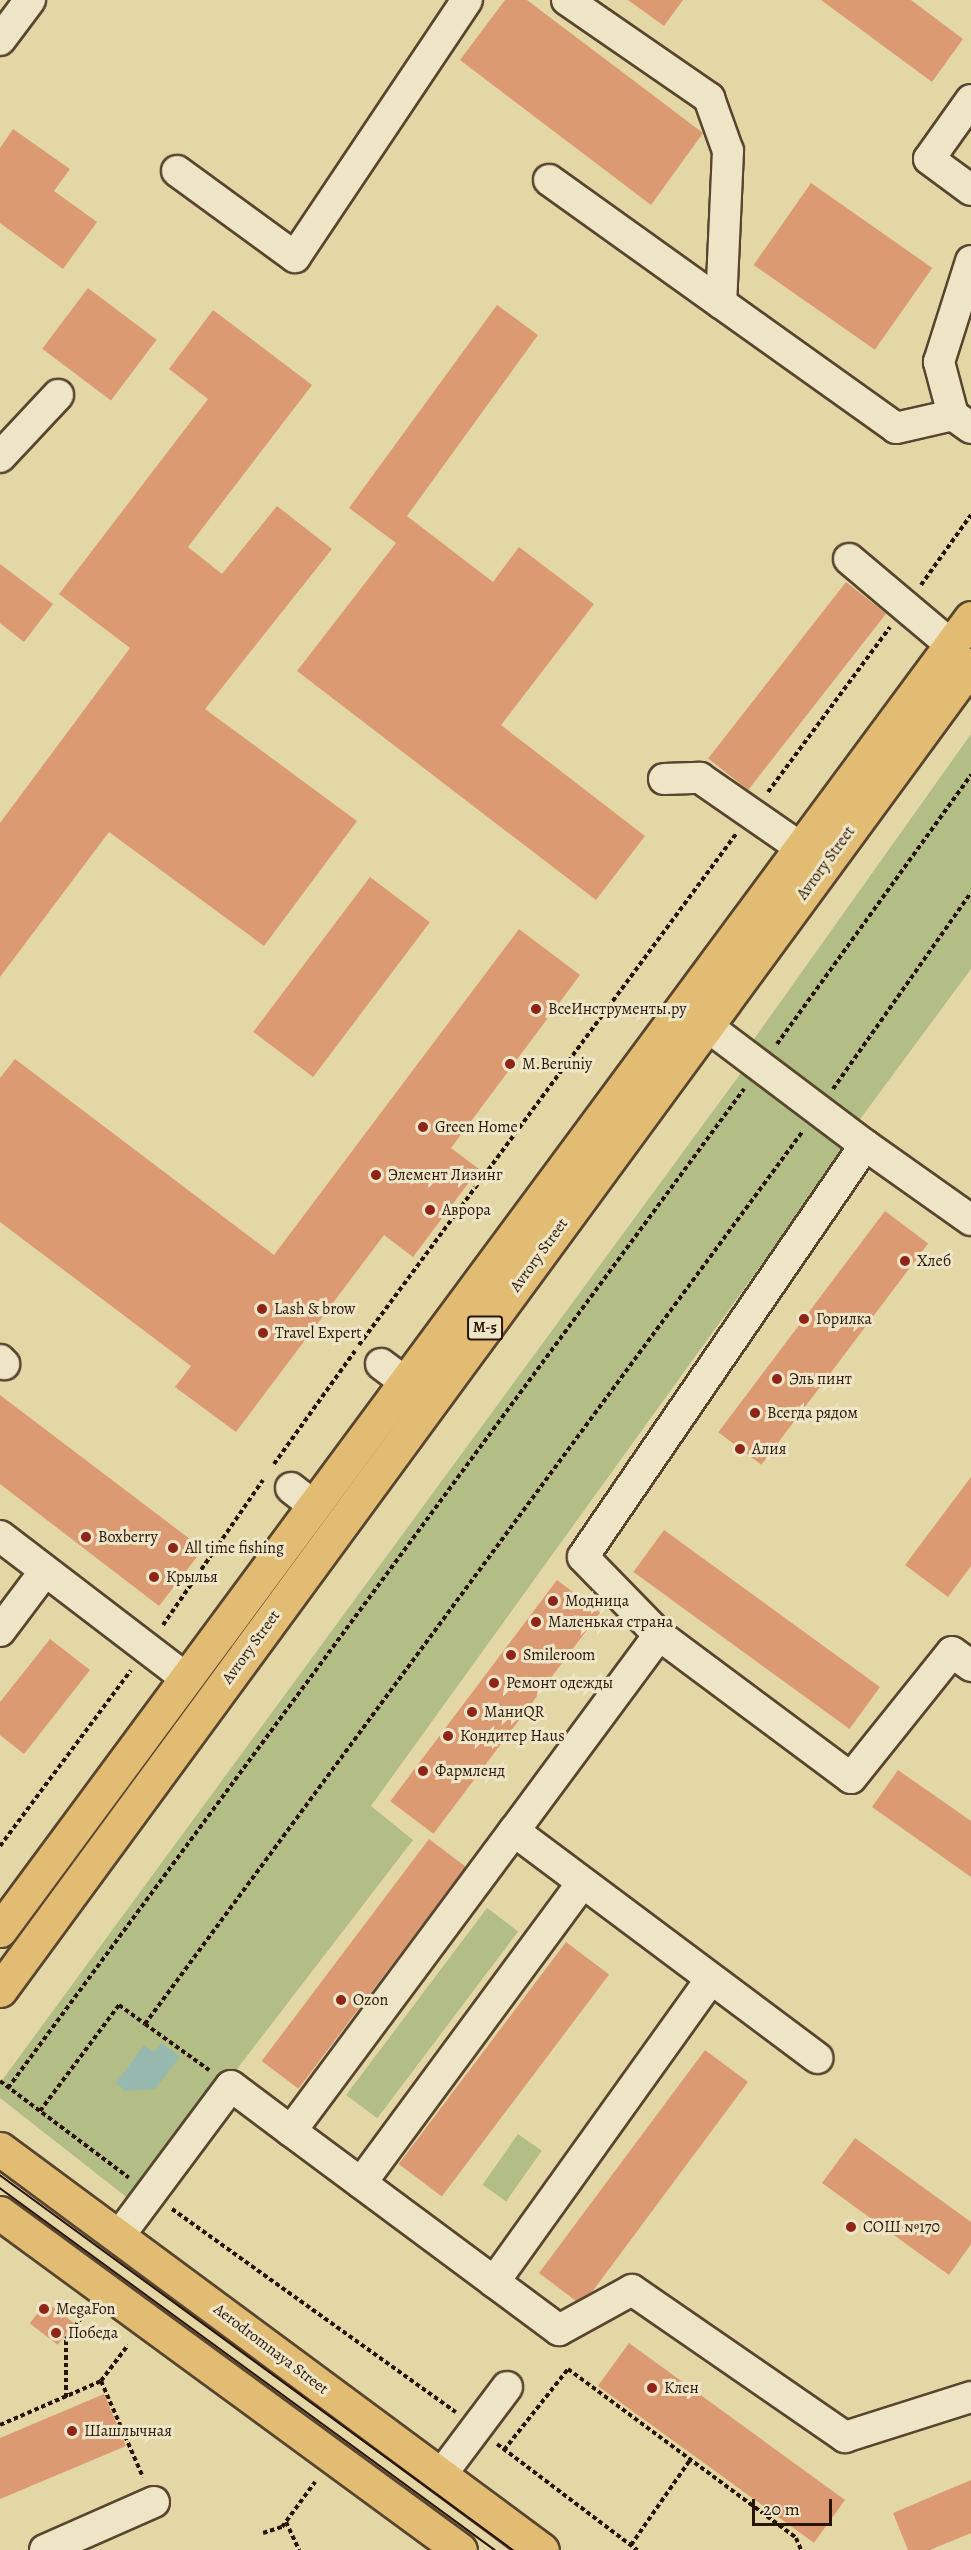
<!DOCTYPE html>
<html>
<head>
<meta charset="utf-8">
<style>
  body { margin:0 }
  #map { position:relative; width:971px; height:2550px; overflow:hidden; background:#e4d7a6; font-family:Alegreya,serif }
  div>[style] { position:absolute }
  .green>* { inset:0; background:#b3be87; transform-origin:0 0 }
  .water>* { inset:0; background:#97b8ae }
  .building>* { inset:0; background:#dc9a73; transform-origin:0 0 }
  .path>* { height:4px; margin-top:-2px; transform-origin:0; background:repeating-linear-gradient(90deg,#291407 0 4.5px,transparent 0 7.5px) }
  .roads { filter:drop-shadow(2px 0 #58452f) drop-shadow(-2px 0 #58452f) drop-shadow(0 2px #58452f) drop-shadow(0 -2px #58452f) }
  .minor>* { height:30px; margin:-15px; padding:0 15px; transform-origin:15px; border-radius:15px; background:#ede5c5 }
  .major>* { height:33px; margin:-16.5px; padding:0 16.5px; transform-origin:16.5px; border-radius:16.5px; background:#e2bc73 }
  .tram>* { height:1.5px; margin:-0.75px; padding:0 0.75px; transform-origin:0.75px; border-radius:0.75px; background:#291407 }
  .dots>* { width:16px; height:16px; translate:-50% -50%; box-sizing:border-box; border:3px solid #ede5c5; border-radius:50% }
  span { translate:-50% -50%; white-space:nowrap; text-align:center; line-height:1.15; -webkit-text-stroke:6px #ede5c5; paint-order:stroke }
  .shield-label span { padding:2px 4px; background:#ede5c5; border:2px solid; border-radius:4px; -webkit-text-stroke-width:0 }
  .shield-label { font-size:15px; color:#291407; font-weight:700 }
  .street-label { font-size:16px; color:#291407 }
  .poi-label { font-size:16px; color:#291407 }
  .left { translate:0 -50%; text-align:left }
  .scale { position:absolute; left:752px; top:2499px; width:80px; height:27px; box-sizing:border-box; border:3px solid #291407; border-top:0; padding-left:8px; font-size:18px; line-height:21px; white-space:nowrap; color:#291407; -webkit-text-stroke:4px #ede5c5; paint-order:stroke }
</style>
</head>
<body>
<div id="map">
  <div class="green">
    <div style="clip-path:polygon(971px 734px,971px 969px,858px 1122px,752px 1042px)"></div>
    <div style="clip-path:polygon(749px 1062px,852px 1139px,371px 1806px,413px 1840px,134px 2203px,0 2098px,0 2083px)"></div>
    <div style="left:487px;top:1908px;width:39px;height:234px;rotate:37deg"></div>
    <div style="left:518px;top:2134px;width:29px;height:62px;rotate:35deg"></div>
  </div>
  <div class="water">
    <div style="clip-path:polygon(162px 2043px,180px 2057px,155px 2089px,125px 2091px,116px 2083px,144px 2045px,154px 2052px)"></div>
  </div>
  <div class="building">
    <div style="clip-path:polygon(505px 0,527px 0,703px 133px,651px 205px,460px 60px)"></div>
    <div style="clip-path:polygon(628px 0,683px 0,664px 26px)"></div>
    <div style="clip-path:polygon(821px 0,911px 0,963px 39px,932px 82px)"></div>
    <div style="clip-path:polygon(13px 129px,70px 169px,54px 191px,97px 222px,63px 269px,0 223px,0 148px)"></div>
    <div style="left:811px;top:183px;width:148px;height:100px;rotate:35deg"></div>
    <div style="left:88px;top:288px;width:86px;height:76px;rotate:37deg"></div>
    <div style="clip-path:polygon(497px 305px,538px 335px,407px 516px,493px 582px,519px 547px,594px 604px,501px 725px,645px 836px,596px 900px,297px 671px,396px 543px,349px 508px)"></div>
    <div style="clip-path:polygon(213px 310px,312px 385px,188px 547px,222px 574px,277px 506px,332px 549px,205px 709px,357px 821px,264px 946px,109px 832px,0 977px,0 823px,130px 648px,59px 594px,208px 399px,169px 369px)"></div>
    <div style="clip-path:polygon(0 564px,53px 604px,24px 642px,0 623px)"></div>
    <div style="left:846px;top:582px;width:51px;height:224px;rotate:38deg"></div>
    <div style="left:370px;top:877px;width:75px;height:194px;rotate:37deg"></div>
    <div style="clip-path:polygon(519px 929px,580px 975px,451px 1148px,479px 1169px,413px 1257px,384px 1235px,236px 1432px,175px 1387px,191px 1366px,0 1222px,0 1078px,15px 1059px,274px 1255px)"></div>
    <div style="left:885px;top:1211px;width:54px;height:277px;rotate:37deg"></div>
    <div style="clip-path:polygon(0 1395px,203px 1549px,159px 1606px,0 1484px)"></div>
    <div style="clip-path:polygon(971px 1477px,971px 1566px,948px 1597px,905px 1565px)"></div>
    <div style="left:664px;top:1530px;width:267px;height:52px;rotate:36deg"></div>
    <div style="left:557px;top:1580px;width:54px;height:277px;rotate:37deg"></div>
    <div style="clip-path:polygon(50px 1639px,90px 1670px,24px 1754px,0 1735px,0 1702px)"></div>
    <div style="clip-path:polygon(898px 1770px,971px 1821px,971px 1877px,872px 1807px)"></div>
    <div style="left:429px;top:1839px;width:46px;height:278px;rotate:37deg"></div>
    <div style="left:566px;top:1942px;width:54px;height:278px;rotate:37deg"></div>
    <div style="clip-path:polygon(705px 2050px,748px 2082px,592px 2292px,576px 2301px,539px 2273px)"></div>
    <div style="clip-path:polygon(855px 2138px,971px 2222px,971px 2244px,949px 2275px,822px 2183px)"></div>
    <div style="left:46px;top:2302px;width:35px;height:27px;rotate:37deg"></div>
    <div style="left:629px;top:2343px;width:267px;height:53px;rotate:36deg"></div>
    <div style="clip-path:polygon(104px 2394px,126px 2446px,0 2499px,0 2438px)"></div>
    <div style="clip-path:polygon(971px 2480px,971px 2533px,930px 2550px,908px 2550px,893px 2513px)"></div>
  </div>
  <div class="path">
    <div style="left:921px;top:585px;width:86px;rotate:-54.5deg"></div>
    <div style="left:768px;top:792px;width:205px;rotate:-53.5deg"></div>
    <div style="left:777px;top:1044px;width:332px;rotate:-54.2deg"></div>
    <div style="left:833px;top:1089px;width:240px;rotate:-54.9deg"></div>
    <div style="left:359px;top:1345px;width:635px;rotate:-53.58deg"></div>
    <div style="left:274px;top:1464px;width:139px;rotate:-54.4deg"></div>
    <div style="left:163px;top:1625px;width:176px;rotate:-55.4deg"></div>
    <div style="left:0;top:1846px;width:219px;rotate:-53.3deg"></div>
    <div style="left:145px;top:2024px;width:79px;rotate:35.7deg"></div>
    <div style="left:0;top:2081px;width:161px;rotate:36.9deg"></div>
    <div style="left:8px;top:2088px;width:1241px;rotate:-53.62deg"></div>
    <div style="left:40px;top:2111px;width:132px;rotate:-53.3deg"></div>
    <div style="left:119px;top:2005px;width:32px;rotate:36deg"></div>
    <div style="left:145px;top:2024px;width:1109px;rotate:-53.62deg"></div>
    <div style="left:172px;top:2209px;width:349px;rotate:35.6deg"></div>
    <div style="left:101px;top:2381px;width:105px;rotate:66.4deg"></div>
    <div style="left:66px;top:2397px;width:58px;rotate:-90deg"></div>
    <div style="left:66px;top:2339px;width:32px;rotate:-54deg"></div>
    <div style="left:0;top:2425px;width:110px;rotate:-23.5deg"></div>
    <div style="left:101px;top:2381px;width:45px;rotate:-53.1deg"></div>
    <div style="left:497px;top:2444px;width:176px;rotate:37.1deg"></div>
    <div style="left:504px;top:2450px;width:103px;rotate:-51.7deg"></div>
    <div style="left:568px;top:2369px;width:284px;rotate:36.5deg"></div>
    <div style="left:796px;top:2538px;width:13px;rotate:67deg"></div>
    <div style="left:286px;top:2522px;width:31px;rotate:65deg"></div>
    <div style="left:263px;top:2533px;width:20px;rotate:-18deg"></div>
    <div style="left:282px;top:2527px;width:56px;rotate:-53.7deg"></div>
    <div style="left:631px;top:2545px;width:103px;rotate:-55.2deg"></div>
  </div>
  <div class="roads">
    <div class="minor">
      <div style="left:567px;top:0;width:173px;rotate:34.6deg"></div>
      <div style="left:709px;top:98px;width:56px;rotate:70.3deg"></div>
      <div style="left:728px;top:151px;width:152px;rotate:92.6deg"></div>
      <div style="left:721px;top:303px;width:215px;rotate:35.5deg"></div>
      <div style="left:896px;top:428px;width:58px;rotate:-12.8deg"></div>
      <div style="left:953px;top:415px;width:22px;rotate:36deg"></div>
      <div style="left:0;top:40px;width:50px;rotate:-53.1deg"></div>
      <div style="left:971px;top:100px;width:72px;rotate:125.4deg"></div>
      <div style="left:929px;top:159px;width:52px;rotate:36.4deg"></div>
      <div style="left:177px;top:171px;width:146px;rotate:36.1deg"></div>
      <div style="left:295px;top:257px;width:309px;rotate:-56.2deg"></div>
      <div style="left:549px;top:180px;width:211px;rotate:35.6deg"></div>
      <div style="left:953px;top:415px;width:55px;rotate:-104.8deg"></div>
      <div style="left:939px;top:362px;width:106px;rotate:-72.4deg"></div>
      <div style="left:0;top:457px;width:85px;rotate:-46.9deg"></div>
      <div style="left:849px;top:559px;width:133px;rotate:40.1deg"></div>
      <div style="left:664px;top:779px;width:36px;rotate:-2deg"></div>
      <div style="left:700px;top:778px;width:123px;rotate:34.7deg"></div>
      <div style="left:707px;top:1026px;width:198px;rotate:37deg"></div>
      <div style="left:971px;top:1220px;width:130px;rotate:-144.7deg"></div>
      <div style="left:865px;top:1145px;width:499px;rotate:124.4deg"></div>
      <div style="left:583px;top:1557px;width:109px;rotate:45.7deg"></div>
      <div style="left:659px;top:1635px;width:239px;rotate:36.7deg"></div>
      <div style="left:851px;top:1778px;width:161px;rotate:-51.3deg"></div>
      <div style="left:952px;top:1652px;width:24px;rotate:36deg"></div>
      <div style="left:0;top:1360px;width:6px;rotate:45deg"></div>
      <div style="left:381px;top:1364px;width:30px;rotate:37deg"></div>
      <div style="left:291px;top:1488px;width:29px;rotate:38deg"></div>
      <div style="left:0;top:1536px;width:234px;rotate:37.4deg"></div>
      <div style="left:0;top:1631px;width:75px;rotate:-53.1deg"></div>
      <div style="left:659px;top:1635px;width:244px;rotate:126.5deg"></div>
      <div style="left:514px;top:1831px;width:379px;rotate:36.8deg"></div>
      <div style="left:291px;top:2131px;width:334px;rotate:36.6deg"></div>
      <div style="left:559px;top:2330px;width:83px;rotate:-28.7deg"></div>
      <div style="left:632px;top:2290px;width:259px;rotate:34.6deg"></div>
      <div style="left:845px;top:2437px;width:132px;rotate:-17.6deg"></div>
      <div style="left:361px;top:2183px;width:373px;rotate:-53.6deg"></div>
      <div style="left:119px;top:2236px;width:187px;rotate:-53.3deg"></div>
      <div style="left:231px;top:2086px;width:75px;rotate:36.9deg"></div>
      <div style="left:291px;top:2131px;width:374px;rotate:-53.4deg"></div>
      <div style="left:494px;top:2282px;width:371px;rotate:-54.4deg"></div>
      <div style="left:441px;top:2475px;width:110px;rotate:-53.1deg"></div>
      <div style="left:45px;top:2550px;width:119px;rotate:-23.8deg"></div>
    </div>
    <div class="major">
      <div style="left:0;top:1930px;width:1632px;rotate:-53.5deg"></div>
      <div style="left:0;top:1990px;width:1643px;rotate:-53.76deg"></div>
      <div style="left:0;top:2149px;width:674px;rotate:36.5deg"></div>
      <div style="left:0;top:2213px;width:570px;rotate:36.23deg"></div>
    </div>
  </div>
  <div class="tram">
    <div style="left:0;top:2175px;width:635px;rotate:36.17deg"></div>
    <div style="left:0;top:2188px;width:613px;rotate:36.18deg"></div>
  </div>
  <div class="dots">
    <div style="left:536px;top:1009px;background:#8f2418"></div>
    <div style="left:510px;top:1064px;background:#8f2418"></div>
    <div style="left:423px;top:1127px;background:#8f2418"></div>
    <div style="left:376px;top:1175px;background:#8f2418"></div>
    <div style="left:430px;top:1210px;background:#8f2418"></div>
    <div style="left:905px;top:1261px;background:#8f2418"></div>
    <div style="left:262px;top:1309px;background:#8f2418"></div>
    <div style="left:804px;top:1319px;background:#8f2418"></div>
    <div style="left:263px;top:1333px;background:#8f2418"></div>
    <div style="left:777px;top:1379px;background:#8f2418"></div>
    <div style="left:755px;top:1413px;background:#8f2418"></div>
    <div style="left:740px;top:1449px;background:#8f2418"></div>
    <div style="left:86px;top:1537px;background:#8f2418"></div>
    <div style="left:173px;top:1548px;background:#8f2418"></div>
    <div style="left:154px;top:1577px;background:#8f2418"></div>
    <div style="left:553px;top:1601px;background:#8f2418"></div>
    <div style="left:536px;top:1622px;background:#8f2418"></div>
    <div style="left:511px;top:1655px;background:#8f2418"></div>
    <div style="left:494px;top:1683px;background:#8f2418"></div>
    <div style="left:472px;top:1712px;background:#8f2418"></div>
    <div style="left:448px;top:1736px;background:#8f2418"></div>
    <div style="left:423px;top:1771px;background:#8f2418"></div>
    <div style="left:341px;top:2000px;background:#8f2418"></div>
    <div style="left:851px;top:2227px;background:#8f2418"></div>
    <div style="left:44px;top:2309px;background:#8f2418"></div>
    <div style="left:56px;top:2333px;background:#8f2418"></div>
    <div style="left:652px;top:2388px;background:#8f2418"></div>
    <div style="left:72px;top:2431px;background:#8f2418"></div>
  </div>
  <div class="shield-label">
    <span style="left:485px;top:1328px">М-5</span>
  </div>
  <div class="street-label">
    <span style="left:826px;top:863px;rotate:-54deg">Avrory Street</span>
    <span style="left:539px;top:1255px;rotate:-54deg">Avrory Street</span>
    <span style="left:251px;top:1647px;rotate:-54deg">Avrory Street</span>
    <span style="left:271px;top:2349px;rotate:37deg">Aerodromnaya Street</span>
  </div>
  <div class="poi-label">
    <span class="left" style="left:548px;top:1009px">ВсеИнструменты.ру</span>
    <span class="left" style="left:522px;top:1064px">M.Beruniy</span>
    <span class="left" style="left:435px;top:1127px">Green Home</span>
    <span class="left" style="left:388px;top:1175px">Элемент Лизинг</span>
    <span class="left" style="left:442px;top:1210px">Аврора</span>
    <span class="left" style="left:917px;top:1261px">Хлеб</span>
    <span class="left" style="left:274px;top:1309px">Lash &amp; brow</span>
    <span class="left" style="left:816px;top:1319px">Горилка</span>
    <span class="left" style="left:275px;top:1333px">Travel Expert</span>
    <span class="left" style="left:789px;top:1379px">Эль пинт</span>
    <span class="left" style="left:767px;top:1413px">Всегда рядом</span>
    <span class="left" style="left:752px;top:1449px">Алия</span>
    <span class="left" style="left:98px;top:1537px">Boxberry</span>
    <span class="left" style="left:185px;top:1548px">All time fishing</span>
    <span class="left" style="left:166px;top:1577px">Крылья</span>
    <span class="left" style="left:565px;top:1601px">Модница</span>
    <span class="left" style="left:548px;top:1622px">Маленькая страна</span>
    <span class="left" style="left:523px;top:1655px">Smileroom</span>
    <span class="left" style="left:506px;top:1683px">Ремонт одежды</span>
    <span class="left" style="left:484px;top:1712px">МаниQR</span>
    <span class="left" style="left:460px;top:1736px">Кондитер Haus</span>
    <span class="left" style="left:435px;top:1771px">Фармленд</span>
    <span class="left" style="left:353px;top:2000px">Ozon</span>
    <span class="left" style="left:863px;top:2227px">СОШ №170</span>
    <span class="left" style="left:56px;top:2309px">MegaFon</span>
    <span class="left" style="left:68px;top:2333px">Победа</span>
    <span class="left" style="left:664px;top:2388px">Клен</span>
    <span class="left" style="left:84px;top:2431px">Шашлычная</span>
  </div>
  <div class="scale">20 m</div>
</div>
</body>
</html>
